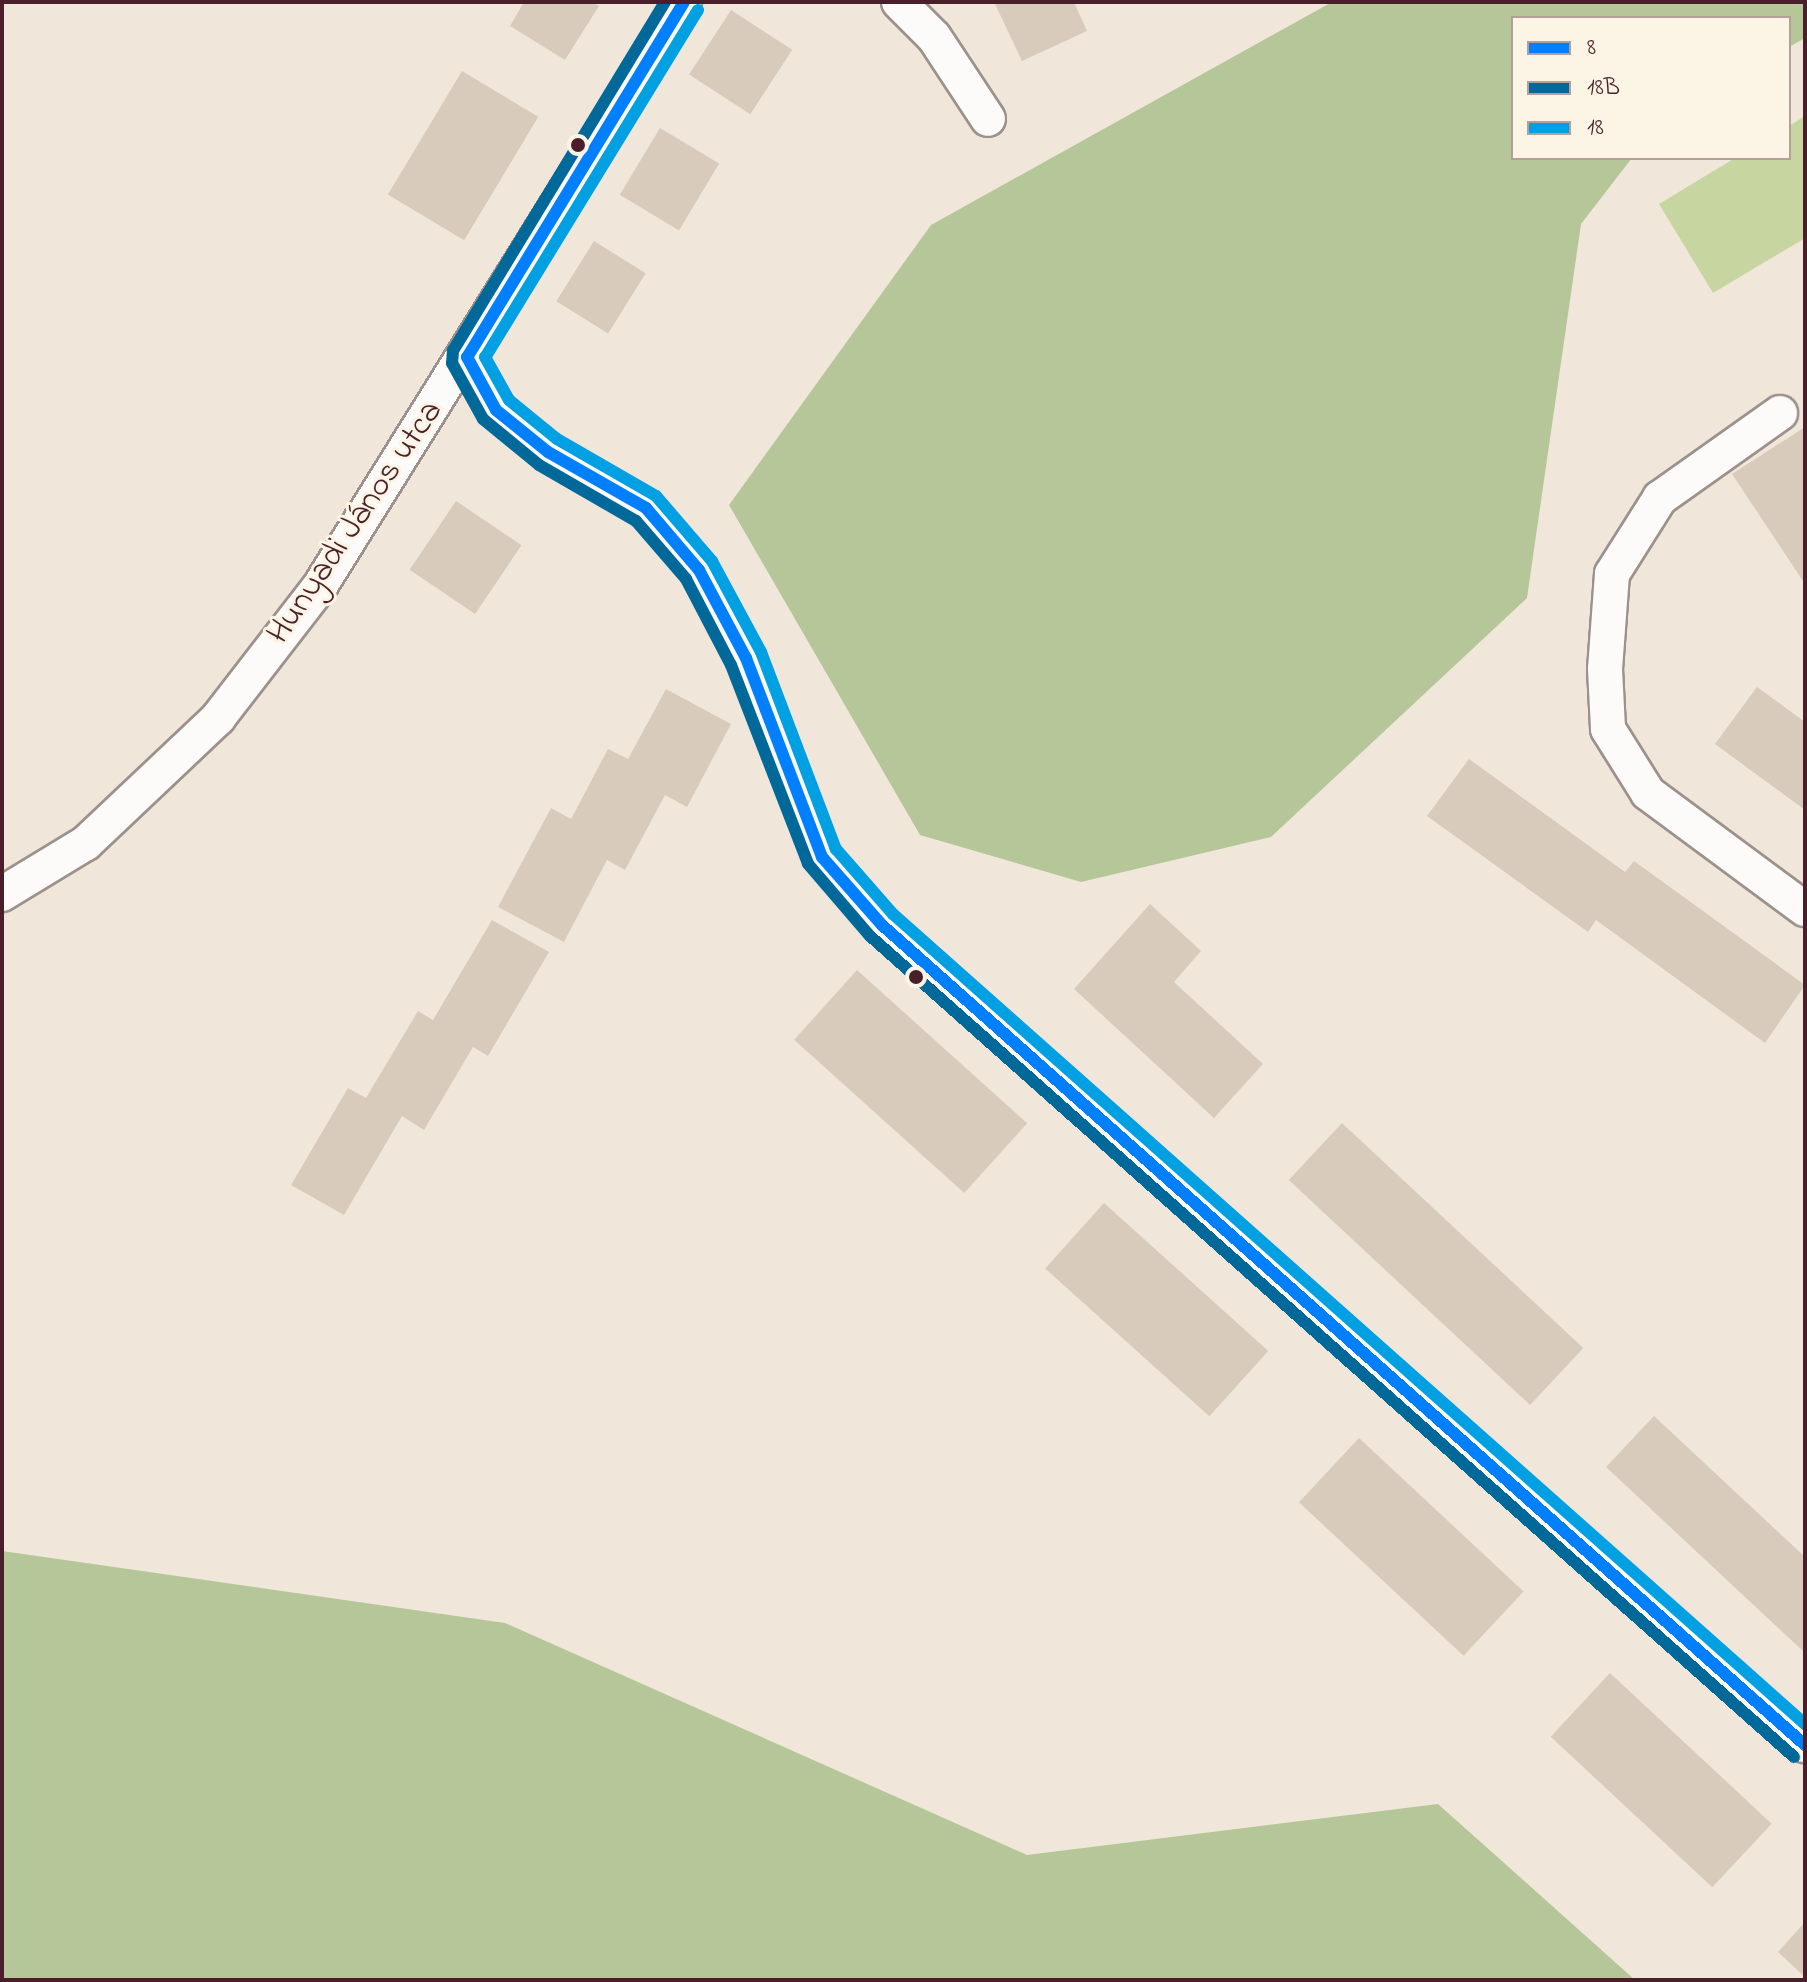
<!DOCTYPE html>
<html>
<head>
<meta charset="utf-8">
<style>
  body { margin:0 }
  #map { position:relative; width:1807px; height:1982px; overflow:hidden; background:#f0e7da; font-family:"Indie Flower",sans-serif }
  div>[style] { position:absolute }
  .green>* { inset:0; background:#c7d5a0 }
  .forest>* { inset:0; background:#b5c798 }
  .building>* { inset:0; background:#d8cbbc; transform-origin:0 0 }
  .roads { filter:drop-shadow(2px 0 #9c918c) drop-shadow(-2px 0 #9c918c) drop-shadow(0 2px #9c918c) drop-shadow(0 -2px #9c918c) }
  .minor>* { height:34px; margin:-17px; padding:0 17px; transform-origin:17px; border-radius:17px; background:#fdfbf9 }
  .bus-1>* { height:12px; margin:-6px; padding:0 6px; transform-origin:6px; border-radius:6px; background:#0080ff }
  .bus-2>* { height:12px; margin:-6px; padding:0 6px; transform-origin:6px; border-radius:6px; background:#01689a }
  .bus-3>* { height:12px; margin:-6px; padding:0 6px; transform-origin:6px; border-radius:6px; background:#00a0e3 }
  .dots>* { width:22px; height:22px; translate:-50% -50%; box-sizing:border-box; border:4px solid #fcf5e5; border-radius:50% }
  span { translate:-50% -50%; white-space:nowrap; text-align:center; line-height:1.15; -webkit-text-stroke:6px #fcf5e5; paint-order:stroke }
  .street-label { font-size:34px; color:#4a1f2b }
  .frame { position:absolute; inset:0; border:4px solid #4a1f2b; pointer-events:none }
  .legend { position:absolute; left:1511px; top:16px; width:280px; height:144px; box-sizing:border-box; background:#fcf5e5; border:2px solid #b59f9b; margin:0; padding:10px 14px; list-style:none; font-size:24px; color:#4a1f2b }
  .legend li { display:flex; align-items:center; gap:16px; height:40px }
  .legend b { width:40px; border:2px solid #b59f9b }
</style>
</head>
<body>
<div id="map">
  <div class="green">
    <div style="clip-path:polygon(1805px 116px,1805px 238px,1713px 293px,1659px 204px,1735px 158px,1789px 158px,1789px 126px)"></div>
  </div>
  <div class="forest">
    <div style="clip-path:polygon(1332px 2px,1805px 2px,1805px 38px,1789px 47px,1789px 18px,1513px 18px,1513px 158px,1632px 158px,1581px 224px,1527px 598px,1271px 837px,1081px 882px,920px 835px,729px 505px,931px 225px)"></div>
    <div style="clip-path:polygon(2px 1551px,505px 1623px,1027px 1855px,1438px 1804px,1635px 1980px,2px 1980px)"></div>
  </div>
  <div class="building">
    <div style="clip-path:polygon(524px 2px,592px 2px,599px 6px,565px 60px,510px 26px)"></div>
    <div style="clip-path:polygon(994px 2px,1074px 2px,1087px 31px,1022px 61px)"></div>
    <div style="left:731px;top:10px;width:73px;height:77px;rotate:33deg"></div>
    <div style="left:462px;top:71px;width:89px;height:144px;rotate:31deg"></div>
    <div style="left:660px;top:128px;width:69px;height:78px;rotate:31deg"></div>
    <div style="left:594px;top:241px;width:61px;height:71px;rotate:32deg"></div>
    <div style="clip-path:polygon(1805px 427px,1805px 584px,1732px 474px)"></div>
    <div style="left:456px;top:501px;width:79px;height:83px;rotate:34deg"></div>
    <div style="clip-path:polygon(1757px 687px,1805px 722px,1805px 810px,1715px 744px)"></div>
    <div style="clip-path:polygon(666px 689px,731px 724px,687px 807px,665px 795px,625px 870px,607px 860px,564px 942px,498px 907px,551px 808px,571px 819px,608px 749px,628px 759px)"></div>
    <div style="clip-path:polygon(1469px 759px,1625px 872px,1634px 861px,1805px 985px,1765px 1043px,1596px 920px,1588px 932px,1427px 816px)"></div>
    <div style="clip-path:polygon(1150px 904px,1201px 951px,1174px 982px,1263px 1064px,1214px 1118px,1074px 989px)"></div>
    <div style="clip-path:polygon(492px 920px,549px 952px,488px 1056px,473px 1047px,424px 1130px,402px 1116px,344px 1215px,291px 1185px,348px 1088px,366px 1098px,418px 1011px,433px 1020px)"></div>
    <div style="left:857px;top:970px;width:229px;height:94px;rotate:42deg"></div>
    <div style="left:1342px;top:1123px;width:330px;height:78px;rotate:43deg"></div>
    <div style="left:1104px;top:1203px;width:221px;height:88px;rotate:42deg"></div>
    <div style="clip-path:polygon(1654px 1416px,1805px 1557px,1805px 1653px,1606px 1467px)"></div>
    <div style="left:1359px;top:1438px;width:225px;height:88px;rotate:43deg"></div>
    <div style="left:1610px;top:1673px;width:221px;height:87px;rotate:43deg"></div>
    <div style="clip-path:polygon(1805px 1922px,1805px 1977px,1778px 1952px)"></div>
  </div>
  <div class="roads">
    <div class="minor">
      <div style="left:899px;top:2px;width:49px;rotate:45deg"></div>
      <div style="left:934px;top:37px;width:98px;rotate:56.6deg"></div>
      <div style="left:467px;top:357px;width:60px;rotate:61.3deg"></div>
      <div style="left:496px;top:410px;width:67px;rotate:38.9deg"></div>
      <div style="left:548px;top:452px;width:113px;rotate:29.7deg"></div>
      <div style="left:646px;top:508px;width:82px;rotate:49.5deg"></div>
      <div style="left:699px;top:570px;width:100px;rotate:61.9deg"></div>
      <div style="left:746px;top:658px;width:213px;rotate:69.1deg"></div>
      <div style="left:822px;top:857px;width:91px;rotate:48.6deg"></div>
      <div style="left:882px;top:925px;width:1235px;rotate:41.62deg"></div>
      <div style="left:1780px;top:413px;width:147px;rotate:144.7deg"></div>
      <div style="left:1660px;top:498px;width:90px;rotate:122.3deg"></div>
      <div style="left:1612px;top:574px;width:95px;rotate:94.2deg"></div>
      <div style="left:1605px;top:669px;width:60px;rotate:87.1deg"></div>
      <div style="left:1608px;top:729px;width:75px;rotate:58deg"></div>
      <div style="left:1648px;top:793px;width:195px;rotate:36.5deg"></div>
      <div style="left:2px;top:894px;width:98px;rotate:-31.3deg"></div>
      <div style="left:86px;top:843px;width:182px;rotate:-43.4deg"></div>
      <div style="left:218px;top:718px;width:167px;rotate:-52.3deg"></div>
      <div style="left:320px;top:586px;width:688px;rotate:-58.07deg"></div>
    </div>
  </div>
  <div class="bus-1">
    <div style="left:684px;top:2px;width:416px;rotate:121.4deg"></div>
    <div style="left:467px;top:357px;width:60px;rotate:61.3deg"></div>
    <div style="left:496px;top:410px;width:67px;rotate:38.9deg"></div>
    <div style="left:548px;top:452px;width:113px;rotate:29.7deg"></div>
    <div style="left:646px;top:508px;width:82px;rotate:49.5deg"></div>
    <div style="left:699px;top:570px;width:100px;rotate:61.9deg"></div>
    <div style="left:746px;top:658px;width:213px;rotate:69.1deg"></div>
    <div style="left:822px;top:857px;width:91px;rotate:48.6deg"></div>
    <div style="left:882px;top:925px;width:1235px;rotate:41.62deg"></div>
  </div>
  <div class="bus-2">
    <div style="left:665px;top:2px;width:407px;rotate:121.3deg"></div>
    <div style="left:453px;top:350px;width:13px;rotate:94deg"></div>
    <div style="left:452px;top:363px;width:64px;rotate:61deg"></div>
    <div style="left:483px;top:419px;width:72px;rotate:39.4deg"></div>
    <div style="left:539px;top:465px;width:112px;rotate:30deg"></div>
    <div style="left:636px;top:521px;width:77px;rotate:49.2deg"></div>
    <div style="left:686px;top:579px;width:97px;rotate:62.4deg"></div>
    <div style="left:731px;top:665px;width:213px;rotate:68.8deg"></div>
    <div style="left:808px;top:864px;width:95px;rotate:49.3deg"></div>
    <div style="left:870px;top:936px;width:1236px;rotate:41.62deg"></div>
  </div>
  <div class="bus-3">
    <div style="left:698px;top:10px;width:407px;rotate:121.5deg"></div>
    <div style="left:485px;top:357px;width:49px;rotate:60.8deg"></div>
    <div style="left:509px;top:400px;width:62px;rotate:39.1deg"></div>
    <div style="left:557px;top:439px;width:114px;rotate:29.9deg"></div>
    <div style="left:656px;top:496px;width:86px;rotate:49.3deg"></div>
    <div style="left:712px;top:561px;width:103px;rotate:61.7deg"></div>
    <div style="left:761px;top:652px;width:211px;rotate:69.2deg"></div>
    <div style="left:836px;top:849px;width:86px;rotate:48.8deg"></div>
    <div style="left:893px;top:914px;width:1220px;rotate:41.61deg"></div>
  </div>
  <div class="dots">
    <div style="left:578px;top:145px;background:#4a1f2b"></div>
    <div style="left:916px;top:977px;background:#4a1f2b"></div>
  </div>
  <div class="street-label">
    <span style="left:356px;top:523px;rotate:-56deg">Hunyadi János utca</span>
  </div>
  <div class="frame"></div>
  <ul class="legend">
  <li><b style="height:10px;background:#0080ff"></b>8</li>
  <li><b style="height:10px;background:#01689a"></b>18B</li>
  <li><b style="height:10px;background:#00a0e3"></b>18</li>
  </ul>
</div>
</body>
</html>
